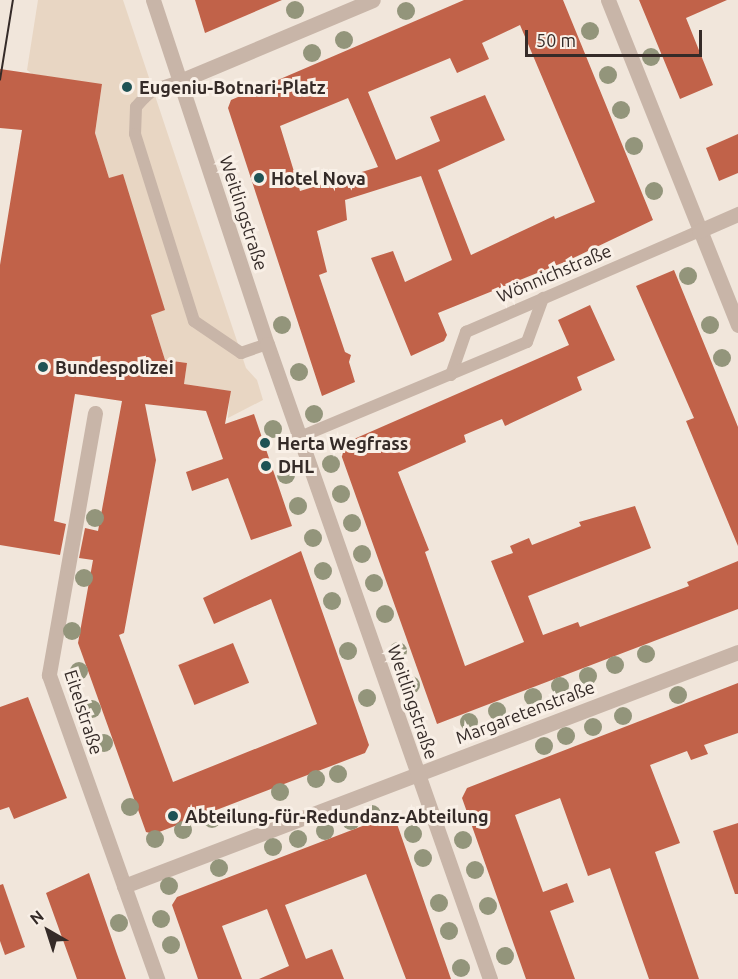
<!DOCTYPE html>
<html>
<head>
<meta charset="utf-8">
<style>
  body { margin:0 }
  #map { position:relative; width:738px; height:979px; overflow:hidden; background:#f1e6db; font-family:Ubuntu,sans-serif }
  div>[style] { position:absolute }
  .plaza>* { inset:0; background:#e8d6c3 }
  .building>* { inset:0; background:#c16249; transform-origin:0 0 }
  .service>* { height:12px; margin:-6px; padding:0 6px; transform-origin:6px; border-radius:6px; background:#c8b5a8 }
  .minor>* { height:15px; margin:-7.5px; padding:0 7.5px; transform-origin:7.5px; border-radius:7.5px; background:#c8b5a8 }
  .tertiary>* { height:15px; margin:-7.5px; padding:0 7.5px; transform-origin:7.5px; border-radius:7.5px; background:#c8b5a8 }
  .tram>* { height:1.5px; margin:-0.75px; padding:0 0.75px; transform-origin:0.75px; border-radius:0.75px; background:#352b28 }
  .trees>* { width:18px; height:18px; margin:-9px; border-radius:50%; background:#93957b }
  .dots>* { width:16px; height:16px; translate:-50% -50%; box-sizing:border-box; border:3px solid #f9f0e7; border-radius:50% }
  span { translate:-50% -50%; white-space:nowrap; text-align:center; line-height:1.15; -webkit-text-stroke:6px #f9f0e7; paint-order:stroke }
  .poi-label { font-size:18px; color:#352b28; font-weight:700 }
  .left { translate:0 -50%; text-align:left }
  .street-label { font-size:18px; color:#352b28 }
  .north { position:absolute; left:18px; top:901px; width:60px; height:60px; -webkit-text-stroke:4px #f9f0e7; paint-order:stroke; rotate:321deg; font-size:16px; font-weight:700; line-height:24px; text-align:center; color:#352b28 }
  .north::after { content:''; display:block; margin:auto; width:21px; height:27px; background:#352b28; clip-path:polygon(50% 0,100% 100%,50% 72%,0 100%) }
  .scale { position:absolute; left:525px; top:30px; width:177px; height:27px; box-sizing:border-box; border:3px solid #352b28; border-top:0; padding-left:8px; font-size:18px; line-height:21px; white-space:nowrap; color:#352b28; -webkit-text-stroke:4px #f9f0e7; paint-order:stroke }
</style>
</head>
<body>
<div id="map">
  <div class="plaza">
    <div style="clip-path:polygon(38px 0,123px 0,246px 368px,257px 380px,263px 400px,228px 418px,230px 391px,184px 384px,187px 363px,165px 360px,95px 133px,102px 85px,32px 74px,27px 70px)"></div>
  </div>
  <div class="building">
    <div style="clip-path:polygon(195px 0,282px 0,205px 33px)"></div>
    <div style="clip-path:polygon(evenodd,464px 0,563px 0,653px 220px,567px 261px,438px 313px,447px 335px,444px 341px,411px 356px,371px 258px,393px 251px,405px 282px,452px 260px,421px 176px,345px 200px,347px 220px,317px 231px,327px 272px,319px 275px,345px 352px,351px 355px,349px 362px,355px 382px,322px 396px,228px 108px,231px 100px,464px 0,520px 25px,595px 202px,555px 219px,554px 216px,471px 255px,438px 170px,505px 140px,485px 95px,430px 117px,440px 141px,396px 160px,368px 92px,450px 58px,457px 73px,489px 59px,482px 43px,520px 25px,464px 0,348px 98px,378px 167px,300px 191px,280px 126px,348px 98px)"></div>
    <div style="clip-path:polygon(639px 0,727px 0,686px 18px,713px 85px,680px 99px)"></div>
    <div style="clip-path:polygon(0 69px,102px 84px,95px 133px,109px 178px,123px 174px,165px 310px,151px 315px,165px 360px,187px 363px,184px 384px,231px 391px,225px 424px,254px 414px,292px 526px,251px 540px,228px 478px,192px 491px,186px 472px,223px 459px,206px 411px,145px 404px,156px 460px,124px 633px,119px 635px,173px 782px,317px 724px,271px 599px,214px 624px,203px 598px,301px 551px,369px 745px,365px 753px,154px 834px,146px 832px,78px 643px,93px 560px,79px 558px,85px 528px,98px 531px,122px 401px,75px 394px,54px 521px,66px 524px,60px 555px,0 545px,0 265px,22px 130px,0 128px)"></div>
    <div style="clip-path:polygon(738px 134px,738px 173px,719px 181px,706px 148px)"></div>
    <div style="clip-path:polygon(674px 270px,738px 427px,738px 546px,686px 421px,694px 418px,636px 286px)"></div>
    <div style="clip-path:polygon(590px 305px,615px 360px,577px 377px,582px 390px,505px 426px,502px 419px,464px 435px,466px 442px,398px 472px,429px 550px,425px 552px,465px 666px,524px 642px,491px 561px,513px 553px,510px 546px,529px 538px,532px 545px,581px 526px,579px 522px,635px 506px,651px 548px,528px 596px,543px 635px,578px 622px,580px 627px,689px 586px,687px 582px,738px 561px,738px 609px,437px 724px,338px 446px,569px 345px,558px 320px)"></div>
    <div style="left:233px;top:643px;width:43px;height:59px;rotate:68deg"></div>
    <div style="clip-path:polygon(738px 683px,738px 733px,704px 745px,708px 754px,691px 760px,687px 751px,650px 765px,680px 843px,655px 852px,699px 979px,649px 979px,610px 868px,588px 876px,560px 798px,515px 815px,543px 892px,567px 883px,574px 902px,550px 911px,575px 979px,526px 979px,462px 798px,467px 788px)"></div>
    <div style="clip-path:polygon(28px 697px,67px 798px,14px 819px,9px 807px,0 810px,0 707px)"></div>
    <div style="clip-path:polygon(386px 817px,396px 821px,451px 979px,406px 979px,366px 874px,285px 905px,306px 959px,332px 949px,344px 979px,259px 979px,289px 966px,267px 909px,222px 926px,242px 979px,198px 979px,172px 905px,177px 897px)"></div>
    <div style="clip-path:polygon(738px 823px,738px 894px,735px 894px,713px 831px)"></div>
    <div style="clip-path:polygon(89px 873px,117px 954px,126px 979px,77px 979px,46px 893px)"></div>
    <div style="clip-path:polygon(3px 884px,25px 947px,5px 955px,0 941px,0 885px)"></div>
  </div>
  <div class="service">
    <div style="left:180px;top:81px;width:28px;rotate:162deg"></div>
    <div style="left:153px;top:90px;width:12px;rotate:138deg"></div>
    <div style="left:144px;top:98px;width:12px;rotate:132deg"></div>
    <div style="left:136px;top:107px;width:27px;rotate:92deg"></div>
    <div style="left:135px;top:134px;width:196px;rotate:72.5deg"></div>
    <div style="left:194px;top:321px;width:57px;rotate:34.2deg"></div>
    <div style="left:241px;top:353px;width:28px;rotate:-19deg"></div>
    <div style="left:451px;top:375px;width:46px;rotate:-70.8deg"></div>
    <div style="left:466px;top:332px;width:254px;rotate:-23.4deg"></div>
    <div style="left:300px;top:437px;width:246px;rotate:-22.7deg"></div>
    <div style="left:527px;top:342px;width:47px;rotate:-70deg"></div>
  </div>
  <div class="minor">
    <div style="left:608px;top:0;width:350px;rotate:68.2deg"></div>
    <div style="left:699px;top:231px;width:43px;rotate:-23.6deg"></div>
    <div style="left:95px;top:413px;width:266px;rotate:100deg"></div>
    <div style="left:49px;top:675px;width:323px;rotate:70.4deg"></div>
    <div style="left:124px;top:886px;width:657px;rotate:-20.86deg"></div>
  </div>
  <div class="tertiary">
    <div style="left:153px;top:0;width:362px;rotate:71.7deg"></div>
    <div style="left:267px;top:344px;width:673px;rotate:70.65deg"></div>
    <div style="left:180px;top:81px;width:209px;rotate:-22.8deg"></div>
  </div>
  <div class="tram">
    <div style="left:0;top:80px;width:81px;rotate:-80.8deg"></div>
  </div>
  <div class="trees">
    <div style="left:295px;top:10px"></div>
    <div style="left:406px;top:11px"></div>
    <div style="left:590px;top:31px"></div>
    <div style="left:344px;top:40px"></div>
    <div style="left:312px;top:53px"></div>
    <div style="left:651px;top:57px"></div>
    <div style="left:608px;top:75px"></div>
    <div style="left:621px;top:110px"></div>
    <div style="left:634px;top:146px"></div>
    <div style="left:654px;top:191px"></div>
    <div style="left:688px;top:276px"></div>
    <div style="left:282px;top:325px"></div>
    <div style="left:710px;top:325px"></div>
    <div style="left:722px;top:358px"></div>
    <div style="left:299px;top:372px"></div>
    <div style="left:314px;top:414px"></div>
    <div style="left:273px;top:429px"></div>
    <div style="left:331px;top:464px"></div>
    <div style="left:286px;top:475px"></div>
    <div style="left:341px;top:494px"></div>
    <div style="left:298px;top:506px"></div>
    <div style="left:95px;top:518px"></div>
    <div style="left:352px;top:523px"></div>
    <div style="left:313px;top:538px"></div>
    <div style="left:362px;top:554px"></div>
    <div style="left:323px;top:571px"></div>
    <div style="left:84px;top:578px"></div>
    <div style="left:374px;top:583px"></div>
    <div style="left:332px;top:601px"></div>
    <div style="left:385px;top:614px"></div>
    <div style="left:72px;top:631px"></div>
    <div style="left:348px;top:651px"></div>
    <div style="left:398px;top:651px"></div>
    <div style="left:646px;top:654px"></div>
    <div style="left:615px;top:665px"></div>
    <div style="left:79px;top:671px"></div>
    <div style="left:588px;top:676px"></div>
    <div style="left:411px;top:685px"></div>
    <div style="left:560px;top:686px"></div>
    <div style="left:678px;top:695px"></div>
    <div style="left:533px;top:697px"></div>
    <div style="left:367px;top:698px"></div>
    <div style="left:92px;top:709px"></div>
    <div style="left:497px;top:711px"></div>
    <div style="left:623px;top:716px"></div>
    <div style="left:469px;top:722px"></div>
    <div style="left:593px;top:727px"></div>
    <div style="left:566px;top:736px"></div>
    <div style="left:104px;top:743px"></div>
    <div style="left:544px;top:746px"></div>
    <div style="left:338px;top:774px"></div>
    <div style="left:316px;top:779px"></div>
    <div style="left:280px;top:792px"></div>
    <div style="left:130px;top:807px"></div>
    <div style="left:372px;top:814px"></div>
    <div style="left:212px;top:819px"></div>
    <div style="left:351px;top:821px"></div>
    <div style="left:183px;top:830px"></div>
    <div style="left:325px;top:831px"></div>
    <div style="left:413px;top:834px"></div>
    <div style="left:155px;top:839px"></div>
    <div style="left:298px;top:839px"></div>
    <div style="left:463px;top:840px"></div>
    <div style="left:273px;top:847px"></div>
    <div style="left:423px;top:858px"></div>
    <div style="left:219px;top:868px"></div>
    <div style="left:475px;top:870px"></div>
    <div style="left:169px;top:886px"></div>
    <div style="left:439px;top:903px"></div>
    <div style="left:488px;top:906px"></div>
    <div style="left:161px;top:919px"></div>
    <div style="left:119px;top:923px"></div>
    <div style="left:449px;top:931px"></div>
    <div style="left:171px;top:945px"></div>
    <div style="left:505px;top:956px"></div>
    <div style="left:461px;top:968px"></div>
  </div>
  <div class="dots">
    <div style="left:127px;top:87px;background:#1f5355"></div>
    <div style="left:259px;top:178px;background:#1f5355"></div>
    <div style="left:43px;top:367px;background:#1f5355"></div>
    <div style="left:265px;top:443px;background:#1f5355"></div>
    <div style="left:266px;top:466px;background:#1f5355"></div>
    <div style="left:173px;top:816px;background:#1f5355"></div>
  </div>
  <div class="poi-label">
    <span class="left" style="left:139px;top:87px">Eugeniu-Botnari-Platz</span>
    <span class="left" style="left:271px;top:178px">Hotel Nova</span>
    <span class="left" style="left:55px;top:367px">Bundespolizei</span>
    <span class="left" style="left:277px;top:443px">Herta Wegfrass</span>
    <span class="left" style="left:278px;top:466px">DHL</span>
    <span class="left" style="left:185px;top:816px">Abteilung-für-Redundanz-Abteilung</span>
  </div>
  <div class="street-label">
    <span style="left:244px;top:213px;rotate:72deg">Weitlingstraße</span>
    <span style="left:554px;top:273px;rotate:-23deg">Wönnichstraße</span>
    <span style="left:413px;top:702px;rotate:71deg">Weitlingstraße</span>
    <span style="left:84px;top:712px;rotate:72deg">Eitelstraße</span>
    <span style="left:525px;top:712px;rotate:-21deg">Margaretenstraße</span>
  </div>
  <div class="north">N</div>
  <div class="scale">50 m</div>
</div>
</body>
</html>
